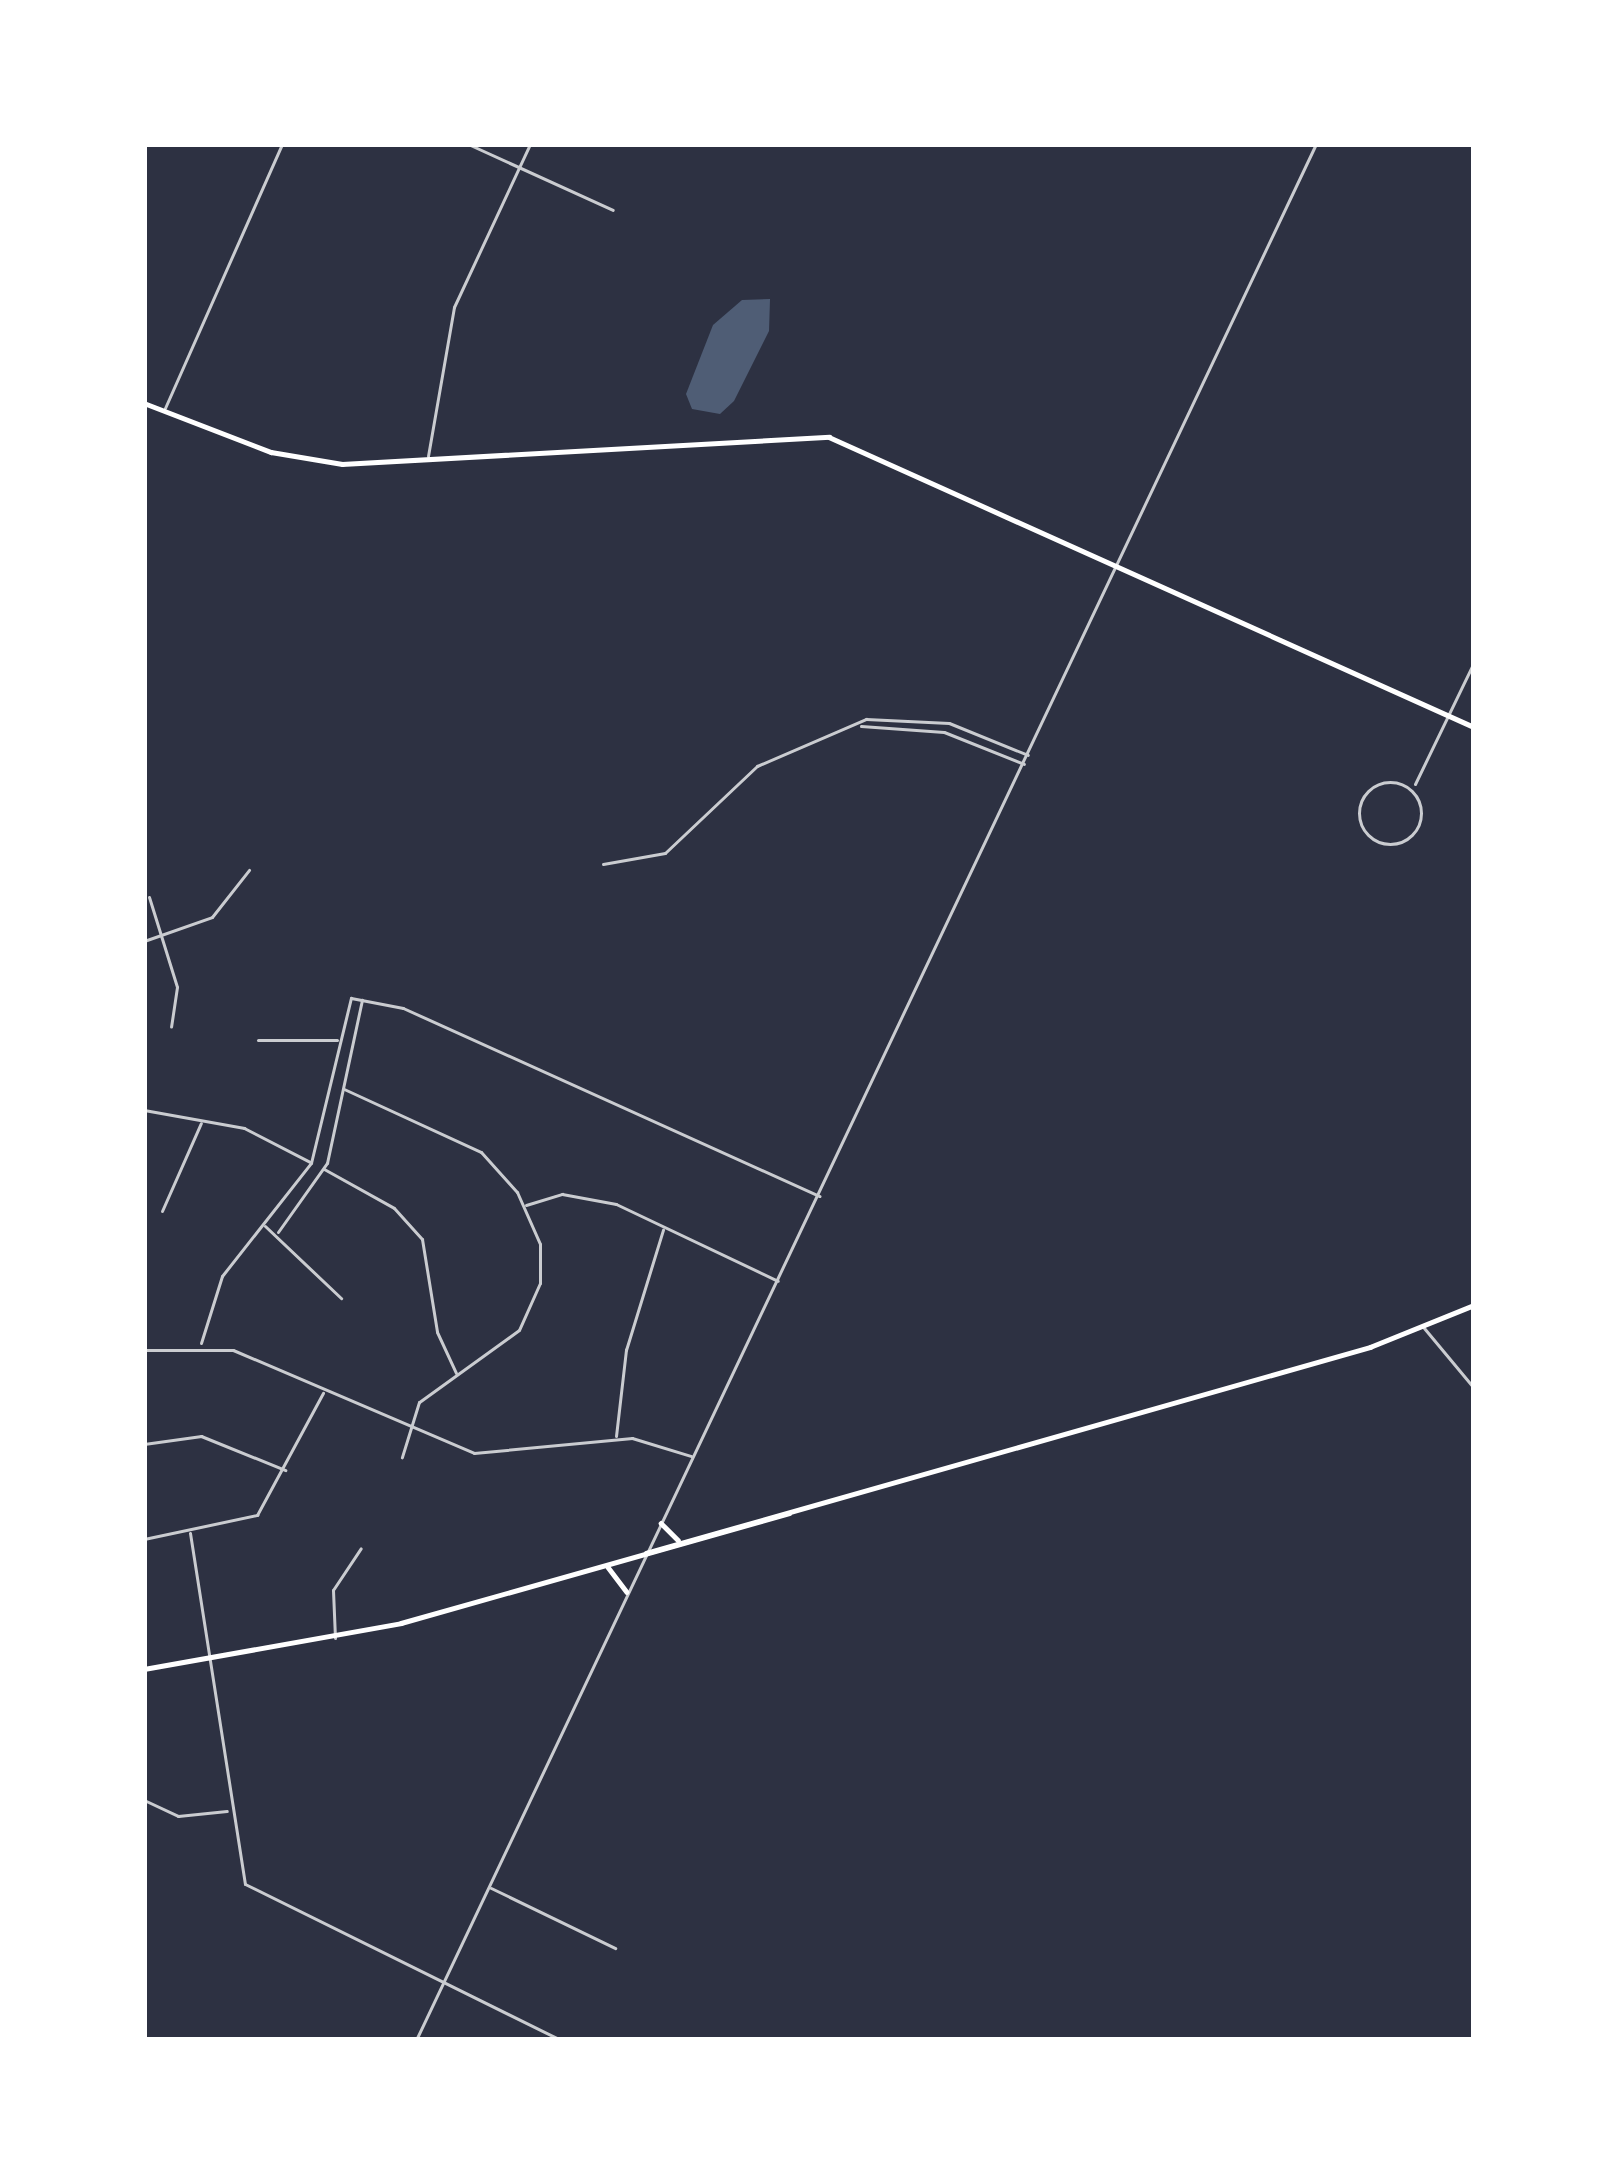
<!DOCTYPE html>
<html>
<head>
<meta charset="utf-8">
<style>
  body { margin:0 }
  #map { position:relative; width:1618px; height:2184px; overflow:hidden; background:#2d3142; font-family:"Fira Sans Condensed",sans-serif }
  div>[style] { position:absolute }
  .water>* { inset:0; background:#4f5d75 }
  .minor>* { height:3px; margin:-1.5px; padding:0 1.5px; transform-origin:1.5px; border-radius:1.5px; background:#caccd0 }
  .minor>.ring { margin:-1.5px; padding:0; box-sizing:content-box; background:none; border:3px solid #caccd0; border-radius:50% }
  .tertiary>* { height:3px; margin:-1.5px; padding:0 1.5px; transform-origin:1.5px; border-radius:1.5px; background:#caccd0 }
  .secondary>* { height:4.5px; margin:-2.25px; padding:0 2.25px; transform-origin:2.25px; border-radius:2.25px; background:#fff }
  span { translate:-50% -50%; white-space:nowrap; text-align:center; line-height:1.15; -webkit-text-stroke:12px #fff; paint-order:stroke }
  .frame { position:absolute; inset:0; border:147px solid #fff; pointer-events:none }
</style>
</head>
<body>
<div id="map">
  <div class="water">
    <div style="clip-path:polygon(770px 299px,769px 331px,734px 401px,720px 414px,692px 409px,686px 394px,713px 325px,742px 300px)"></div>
  </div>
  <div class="minor">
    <div style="left:468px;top:144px;width:159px;rotate:24.5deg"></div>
    <div style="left:165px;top:408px;width:289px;rotate:-66.1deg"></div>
    <div style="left:428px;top:456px;width:151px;rotate:-80.1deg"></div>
    <div style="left:454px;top:307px;width:180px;rotate:-65deg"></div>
    <div style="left:861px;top:726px;width:83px;rotate:4.1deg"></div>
    <div style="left:944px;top:732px;width:86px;rotate:21.8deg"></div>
    <div class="ring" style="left:1359px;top:782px;width:59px;height:59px"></div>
    <div style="left:1415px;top:784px;width:136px;rotate:-64.2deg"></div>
    <div style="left:603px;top:864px;width:63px;rotate:-10.1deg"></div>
    <div style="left:665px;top:853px;width:127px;rotate:-43.4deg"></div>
    <div style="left:757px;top:766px;width:119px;rotate:-23.3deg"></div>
    <div style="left:866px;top:719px;width:83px;rotate:2.8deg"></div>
    <div style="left:949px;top:723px;width:85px;rotate:22.1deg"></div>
    <div style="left:149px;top:897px;width:94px;rotate:72.7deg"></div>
    <div style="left:177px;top:987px;width:40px;rotate:98.5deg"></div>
    <div style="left:144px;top:941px;width:72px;rotate:-19.4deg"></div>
    <div style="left:212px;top:917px;width:60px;rotate:-51.8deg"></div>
    <div style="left:258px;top:1040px;width:79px"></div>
    <div style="left:344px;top:1089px;width:151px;rotate:24.7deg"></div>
    <div style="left:481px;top:1152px;width:54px;rotate:48deg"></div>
    <div style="left:517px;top:1192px;width:57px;rotate:66.1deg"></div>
    <div style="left:540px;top:1244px;width:39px;rotate:90deg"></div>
    <div style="left:540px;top:1283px;width:51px;rotate:114.1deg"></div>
    <div style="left:519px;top:1330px;width:123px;rotate:144.2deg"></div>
    <div style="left:419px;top:1402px;width:58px;rotate:107.2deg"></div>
    <div style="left:144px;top:1110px;width:102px;rotate:10.2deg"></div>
    <div style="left:244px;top:1128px;width:74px;rotate:27.3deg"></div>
    <div style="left:324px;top:1169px;width:80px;rotate:29.1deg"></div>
    <div style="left:394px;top:1208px;width:42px;rotate:47.9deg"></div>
    <div style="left:422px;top:1239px;width:94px;rotate:80.8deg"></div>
    <div style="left:437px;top:1332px;width:45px;rotate:65.1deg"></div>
    <div style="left:526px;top:1205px;width:38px;rotate:-17deg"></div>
    <div style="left:562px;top:1194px;width:55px;rotate:10.5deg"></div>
    <div style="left:616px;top:1204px;width:179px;rotate:25.4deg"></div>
    <div style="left:162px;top:1211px;width:96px;rotate:-66.1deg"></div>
    <div style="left:265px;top:1226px;width:105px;rotate:43.5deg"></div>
    <div style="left:278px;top:1232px;width:85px;rotate:-54.6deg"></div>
    <div style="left:327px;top:1163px;width:167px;rotate:-77.9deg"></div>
    <div style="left:201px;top:1343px;width:70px;rotate:-72.6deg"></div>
    <div style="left:222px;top:1276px;width:144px;rotate:-51.8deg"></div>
    <div style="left:311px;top:1163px;width:170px;rotate:-76.4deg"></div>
    <div style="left:351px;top:998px;width:53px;rotate:10.9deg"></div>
    <div style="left:403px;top:1008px;width:457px;rotate:24.3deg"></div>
    <div style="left:144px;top:1350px;width:89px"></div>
    <div style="left:233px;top:1350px;width:262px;rotate:23.1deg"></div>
    <div style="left:474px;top:1453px;width:159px;rotate:-5.4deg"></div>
    <div style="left:632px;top:1438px;width:62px;rotate:17deg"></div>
    <div style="left:616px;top:1436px;width:87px;rotate:-83.4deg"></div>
    <div style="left:626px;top:1350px;width:126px;rotate:-72.9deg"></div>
    <div style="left:144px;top:1444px;width:58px;rotate:-8deg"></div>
    <div style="left:201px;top:1436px;width:91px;rotate:22deg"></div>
    <div style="left:190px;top:1533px;width:355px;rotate:81.1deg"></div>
    <div style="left:245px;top:1884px;width:352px;rotate:26.3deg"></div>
    <div style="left:144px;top:1539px;width:116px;rotate:-12deg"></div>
    <div style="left:257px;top:1515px;width:139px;rotate:-61.6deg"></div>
    <div style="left:335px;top:1638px;width:48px;rotate:-92.4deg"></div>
    <div style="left:333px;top:1590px;width:50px;rotate:-56.3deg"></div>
    <div style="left:144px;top:1763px;width:19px;rotate:90deg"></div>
    <div style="left:144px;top:1800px;width:38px;rotate:25deg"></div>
    <div style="left:178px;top:1816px;width:49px;rotate:-5.8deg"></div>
    <div style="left:491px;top:1888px;width:138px;rotate:25.8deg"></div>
  </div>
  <div class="tertiary">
    <div style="left:1424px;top:1328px;width:78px;rotate:50.2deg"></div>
    <div style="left:416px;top:2040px;width:2099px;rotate:-64.61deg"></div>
  </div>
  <div class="secondary">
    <div style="left:144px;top:403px;width:136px;rotate:21.1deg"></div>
    <div style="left:271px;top:452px;width:72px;rotate:9.6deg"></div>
    <div style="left:342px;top:464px;width:488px;rotate:-3.2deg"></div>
    <div style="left:829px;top:437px;width:707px;rotate:24.21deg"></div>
    <div style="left:661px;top:1523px;width:24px;rotate:45deg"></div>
    <div style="left:646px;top:1553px;width:753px;rotate:-15.88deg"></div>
    <div style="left:1370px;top:1347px;width:112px;rotate:-22deg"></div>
    <div style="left:608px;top:1567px;width:31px;rotate:53deg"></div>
    <div style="left:144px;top:1669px;width:261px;rotate:-10.1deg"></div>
    <div style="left:401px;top:1623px;width:403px;rotate:-15.8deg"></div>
  </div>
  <div class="frame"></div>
</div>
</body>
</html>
